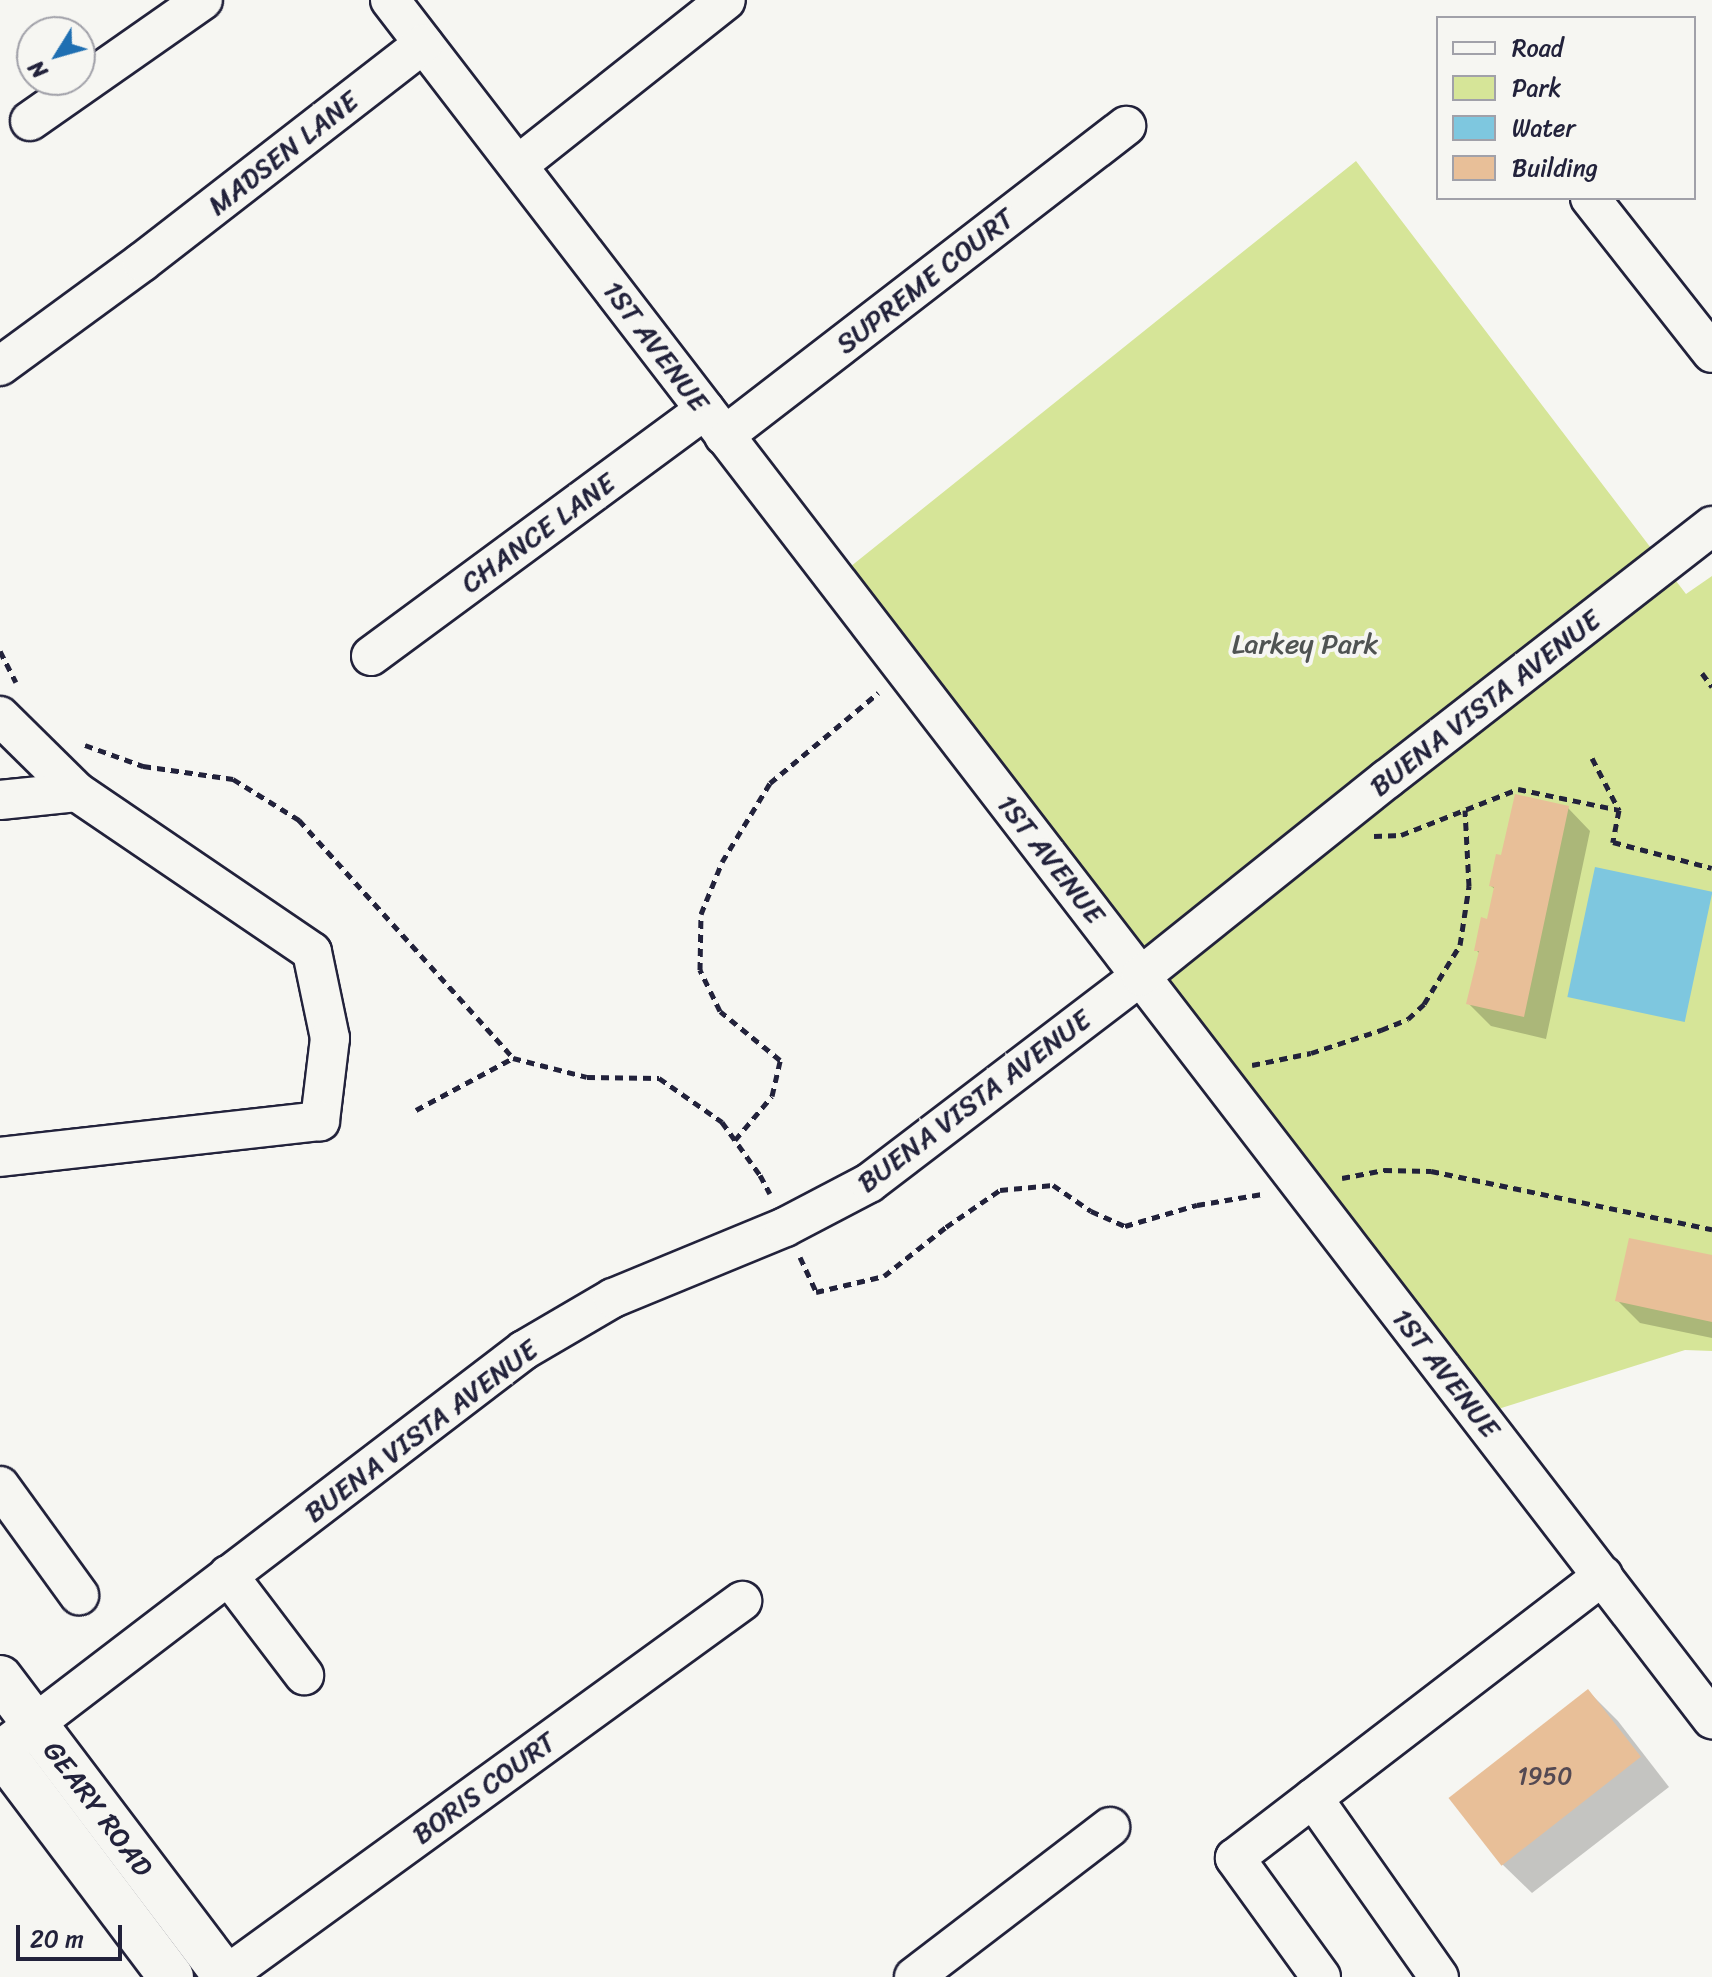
<!DOCTYPE html>
<html>
<head>
<meta charset="utf-8">
<style>
  body { margin:0 }
  #map { position:relative; width:1712px; height:1977px; overflow:hidden; background:#f6f6f2; font-family:Sriracha,sans-serif }
  div>[style] { position:absolute }
  .green>* { inset:0; background:#d6e598 }
  .water>* { inset:0; background:#7ec7df; transform-origin:0 0 }
  .shadow>* { inset:0; background:#0003 }
  .building>* { inset:0; background:#e8bf98; transform-origin:0 0 }
  .path>* { height:5px; margin-top:-2.5px; transform-origin:0; background:repeating-linear-gradient(90deg,#22223b 0 8px,transparent 0 14px) }
  .roads { filter:drop-shadow(2px 0 #22223b) drop-shadow(-2px 0 #22223b) drop-shadow(0 2px #22223b) drop-shadow(0 -2px #22223b) }
  .minor>* { height:38px; margin:-19px; padding:0 19px; transform-origin:19px; border-radius:19px; background:#f6f6f2 }
  .major>* { height:44px; margin:-22px; padding:0 22px; transform-origin:22px; border-radius:22px; background:#f6f6f2 }
  span { translate:-50% -50%; white-space:nowrap; text-align:center; line-height:1.15; -webkit-text-stroke:8px #f6f6f2; paint-order:stroke }
  .number-label { font-size:24px; color:#544952 }
  .number-label span { -webkit-text-stroke-width:0 }
  .street-label { font-size:28px; color:#22223b }
  .park-label { font-size:28px; color:#4f5352 }
  .legend { position:absolute; left:1436px; top:16px; width:260px; height:184px; box-sizing:border-box; background:#f6f6f2; border:2px solid #a1a1a9; margin:0; padding:10px 14px; list-style:none; font-size:24px; color:#22223b }
  .legend li { display:flex; align-items:center; gap:16px; height:40px }
  .legend b { width:40px; border:2px solid #a1a1a9 }
  .north { position:absolute; left:16px; top:16px; width:80px; height:80px; box-sizing:border-box; background:#f6f6f2; border:2px solid #a1a1a9; border-radius:50%; rotate:233deg; font-size:22px; font-weight:700; line-height:32px; text-align:center; color:#22223b }
  .north::after { content:''; display:block; margin:auto; width:28px; height:36px; background:#1f6fb2; clip-path:polygon(50% 0,100% 100%,50% 72%,0 100%) }
  .scale { position:absolute; left:16px; top:1925px; width:106px; height:36px; box-sizing:border-box; border:4px solid #22223b; border-top:0; padding-left:10px; font-size:24px; line-height:28px; white-space:nowrap; color:#22223b; -webkit-text-stroke:6px #f6f6f2; paint-order:stroke }
</style>
</head>
<body>
<div id="map">
  <div class="green">
    <div style="clip-path:polygon(1356px 161px,1686px 594px,1712px 576px,1712px 1351px,1685px 1350px,1479px 1415px,835px 579px)"></div>
  </div>
  <div class="water">
    <div style="left:1595px;top:867px;width:120px;height:133px;rotate:12deg"></div>
  </div>
  <div class="shadow">
    <div style="clip-path:polygon(1568px 808px,1590px 831px,1546px 1039px,1491px 1026px,1469px 1004px,1480px 954px,1476px 950px,1489px 921px,1496px 890px,1491px 886px,1503px 858px)"></div>
    <div style="clip-path:polygon(1712px 1257px,1712px 1338px,1640px 1323px,1618px 1301px)"></div>
    <div style="clip-path:polygon(1588px 1691px,1618px 1721px,1669px 1787px,1532px 1893px,1502px 1864px)"></div>
  </div>
  <div class="building">
    <div style="clip-path:polygon(1515px 794px,1569px 806px,1524px 1017px,1466px 1004px,1479px 951px,1474px 951px,1481px 917px,1487px 919px,1494px 887px,1489px 886px,1496px 854px,1501px 855px)"></div>
    <div style="clip-path:polygon(1629px 1238px,1712px 1255px,1712px 1322px,1615px 1301px)"></div>
    <div style="left:1588px;top:1689px;width:86px;height:177px;rotate:52deg"></div>
  </div>
  <div class="path">
    <div style="left:0;top:651px;width:35px;rotate:63deg"></div>
    <div style="left:1702px;top:673px;width:17px;rotate:54deg"></div>
    <div style="left:85px;top:745px;width:62px;rotate:19.9deg"></div>
    <div style="left:143px;top:766px;width:91px;rotate:8.2deg"></div>
    <div style="left:233px;top:779px;width:78px;rotate:31.8deg"></div>
    <div style="left:299px;top:820px;width:320px;rotate:48deg"></div>
    <div style="left:513px;top:1058px;width:76px;rotate:14.4deg"></div>
    <div style="left:587px;top:1077px;width:72px;rotate:0.8deg"></div>
    <div style="left:659px;top:1078px;width:77px;rotate:34.9deg"></div>
    <div style="left:722px;top:1122px;width:65px;rotate:54.4deg"></div>
    <div style="left:760px;top:1175px;width:21px;rotate:62deg"></div>
    <div style="left:1592px;top:758px;width:59px;rotate:62.6deg"></div>
    <div style="left:1374px;top:836px;width:27px;rotate:-2deg"></div>
    <div style="left:1401px;top:835px;width:126px;rotate:-21.5deg"></div>
    <div style="left:1518px;top:789px;width:103px;rotate:11.7deg"></div>
    <div style="left:1619px;top:810px;width:33px;rotate:101deg"></div>
    <div style="left:1613px;top:842px;width:102px;rotate:14.7deg"></div>
    <div style="left:1252px;top:1065px;width:60px;rotate:-11.5deg"></div>
    <div style="left:1311px;top:1053px;width:74px;rotate:-18.2deg"></div>
    <div style="left:1381px;top:1030px;width:29px;rotate:-22deg"></div>
    <div style="left:1408px;top:1019px;width:22px;rotate:-43deg"></div>
    <div style="left:1424px;top:1004px;width:69px;rotate:-58.6deg"></div>
    <div style="left:1460px;top:945px;width:60px;rotate:-81.3deg"></div>
    <div style="left:1469px;top:886px;width:76px;rotate:-93deg"></div>
    <div style="left:416px;top:1110px;width:110px;rotate:-28.2deg"></div>
    <div style="left:735px;top:1140px;width:57px;rotate:-49.9deg"></div>
    <div style="left:772px;top:1096px;width:37px;rotate:-77deg"></div>
    <div style="left:780px;top:1060px;width:77px;rotate:-140.8deg"></div>
    <div style="left:720px;top:1011px;width:46px;rotate:-116deg"></div>
    <div style="left:700px;top:970px;width:56px;rotate:-89deg"></div>
    <div style="left:701px;top:914px;width:56px;rotate:-68deg"></div>
    <div style="left:722px;top:862px;width:92px;rotate:-58.7deg"></div>
    <div style="left:770px;top:783px;width:141px;rotate:-39.8deg"></div>
    <div style="left:1342px;top:1178px;width:43px;rotate:-10.8deg"></div>
    <div style="left:1384px;top:1170px;width:47px;rotate:1.2deg"></div>
    <div style="left:1431px;top:1171px;width:287px;rotate:11.7deg"></div>
    <div style="left:800px;top:1257px;width:38px;rotate:65deg"></div>
    <div style="left:816px;top:1292px;width:70px;rotate:-13.2deg"></div>
    <div style="left:884px;top:1276px;width:79px;rotate:-38.3deg"></div>
    <div style="left:946px;top:1227px;width:65px;rotate:-34.4deg"></div>
    <div style="left:1000px;top:1190px;width:53px;rotate:-5.4deg"></div>
    <div style="left:1053px;top:1185px;width:46px;rotate:34.4deg"></div>
    <div style="left:1091px;top:1211px;width:37px;rotate:24deg"></div>
    <div style="left:1125px;top:1226px;width:75px;rotate:-16.3deg"></div>
    <div style="left:1197px;top:1205px;width:66px;rotate:-9.6deg"></div>
  </div>
  <div class="roads">
    <div class="minor">
      <div style="left:390px;top:0;width:2169px;rotate:52.44deg"></div>
      <div style="left:30px;top:121px;width:211px;rotate:-35deg"></div>
      <div style="left:518px;top:165px;width:265px;rotate:-38.4deg"></div>
      <div style="left:1590px;top:198px;width:197px;rotate:51.8deg"></div>
      <div style="left:0;top:366px;width:176px;rotate:-36.2deg"></div>
      <div style="left:142px;top:262px;width:356px;rotate:-37.8deg"></div>
      <div style="left:724px;top:436px;width:508px;rotate:-37.64deg"></div>
      <div style="left:371px;top:656px;width:415px;rotate:-36.4deg"></div>
      <div style="left:0;top:716px;width:108px;rotate:44.6deg"></div>
      <div style="left:77px;top:792px;width:284px;rotate:34.2deg"></div>
      <div style="left:312px;top:952px;width:88px;rotate:78.2deg"></div>
      <div style="left:330px;top:1038px;width:84px;rotate:96.9deg"></div>
      <div style="left:320px;top:1121px;width:322px;rotate:173.6deg"></div>
      <div style="left:0;top:800px;width:77px;rotate:-5.9deg"></div>
      <div style="left:0;top:1486px;width:135px;rotate:54.1deg"></div>
      <div style="left:228px;top:1575px;width:126px;rotate:52.8deg"></div>
      <div style="left:12px;top:1741px;width:644px;rotate:-37.37deg"></div>
      <div style="left:524px;top:1350px;width:103px;rotate:-30.3deg"></div>
      <div style="left:613px;top:1298px;width:186px;rotate:-22.4deg"></div>
      <div style="left:785px;top:1227px;width:95px;rotate:-27.6deg"></div>
      <div style="left:869px;top:1183px;width:342px;rotate:-37.3deg"></div>
      <div style="left:1141px;top:976px;width:315px;rotate:-38.7deg"></div>
      <div style="left:1387px;top:779px;width:412px;rotate:-37.9deg"></div>
      <div style="left:1313px;top:1798px;width:219px;rotate:54.9deg"></div>
      <div style="left:225px;top:1976px;width:639px;rotate:-35.95deg"></div>
      <div style="left:914px;top:1977px;width:247px;rotate:-37.4deg"></div>
      <div style="left:1321px;top:1977px;width:147px;rotate:-125.9deg"></div>
      <div style="left:1235px;top:1858px;width:464px;rotate:-37.5deg"></div>
    </div>
    <div class="major">
      <div style="left:0;top:1678px;width:375px;rotate:52.9deg"></div>
      <div style="left:0;top:1750px;width:284px;rotate:53deg"></div>
    </div>
  </div>
  <div class="number-label">
    <span style="left:1545px;top:1777px">1950</span>
  </div>
  <div class="street-label">
    <span style="left:283px;top:153px;rotate:-38deg">MADSEN LANE</span>
    <span style="left:925px;top:281px;rotate:-38deg">SUPREME COURT</span>
    <span style="left:656px;top:346px;rotate:53deg">1ST AVENUE</span>
    <span style="left:538px;top:533px;rotate:-36deg">CHANCE LANE</span>
    <span style="left:1485px;top:703px;rotate:-38deg">BUENA VISTA AVENUE</span>
    <span style="left:1051px;top:859px;rotate:52deg">1ST AVENUE</span>
    <span style="left:974px;top:1101px;rotate:-37deg">BUENA VISTA AVENUE</span>
    <span style="left:1446px;top:1373px;rotate:52deg">1ST AVENUE</span>
    <span style="left:421px;top:1431px;rotate:-37deg">BUENA VISTA AVENUE</span>
    <span style="left:484px;top:1788px;rotate:-36deg">BORIS COURT</span>
    <span style="left:98px;top:1809px;rotate:53deg">GEARY ROAD</span>
  </div>
  <div class="park-label">
    <span style="left:1305px;top:644px">Larkey Park</span>
  </div>
  <ul class="legend">
  <li><b style="height:10px;background:#f6f6f2"></b>Road</li>
  <li><b style="height:22px;background:#d6e598"></b>Park</li>
  <li><b style="height:22px;background:#7ec7df"></b>Water</li>
  <li><b style="height:22px;background:#e8bf98"></b>Building</li>
  </ul>
  <div class="north">N</div>
  <div class="scale">20 m</div>
</div>
</body>
</html>
